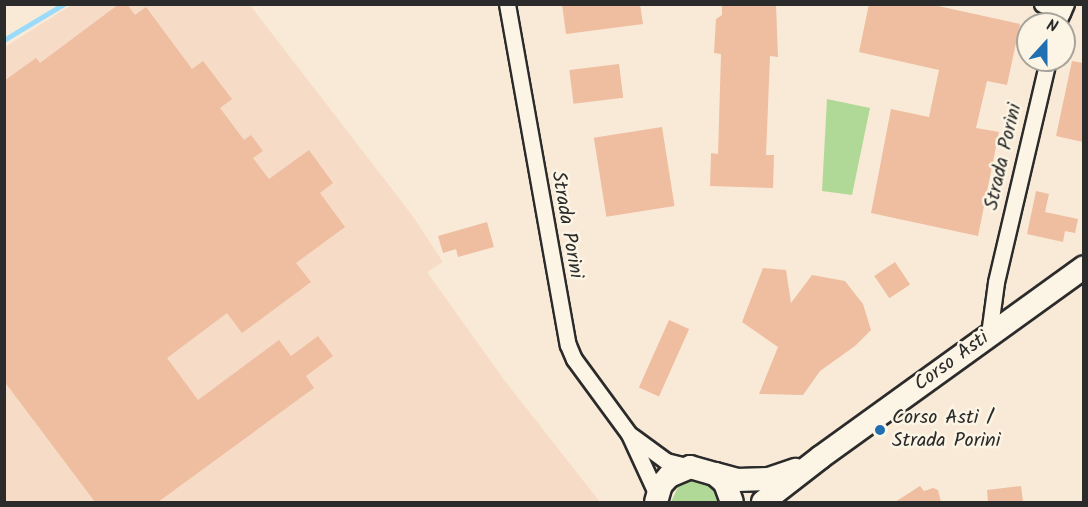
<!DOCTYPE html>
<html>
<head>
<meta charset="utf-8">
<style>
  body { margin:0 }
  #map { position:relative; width:1088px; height:507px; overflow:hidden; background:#f9ead7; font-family:Kalam,sans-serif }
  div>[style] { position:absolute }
  .built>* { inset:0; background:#f6dcc6 }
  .green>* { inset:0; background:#b0d997 }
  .stream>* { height:4.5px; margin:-2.25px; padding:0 2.25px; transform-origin:2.25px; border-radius:2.25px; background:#9adbfc }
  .building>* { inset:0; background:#efbda0; transform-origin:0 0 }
  .roads { filter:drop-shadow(2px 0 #2b2b2b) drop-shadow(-2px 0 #2b2b2b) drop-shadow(0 2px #2b2b2b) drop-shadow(0 -2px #2b2b2b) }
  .minor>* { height:15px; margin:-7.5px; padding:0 7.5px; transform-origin:7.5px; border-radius:7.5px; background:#fcf5e5 }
  .primary>* { height:22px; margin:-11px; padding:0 11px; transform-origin:11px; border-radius:11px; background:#fcf5e5 }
  .dots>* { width:16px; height:16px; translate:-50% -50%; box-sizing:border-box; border:3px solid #fcf5e5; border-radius:50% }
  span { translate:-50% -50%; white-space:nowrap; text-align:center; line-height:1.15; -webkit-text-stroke:5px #fcf5e5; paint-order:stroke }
  .street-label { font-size:20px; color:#2b2b2b }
  .poi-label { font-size:20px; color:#2b2b2b }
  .left { translate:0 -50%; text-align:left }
  .frame { position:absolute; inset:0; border:6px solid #2b2b2b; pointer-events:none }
  .north { position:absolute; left:1016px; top:12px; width:60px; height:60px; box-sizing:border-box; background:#fcf5e5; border:2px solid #a8a49b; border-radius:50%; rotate:21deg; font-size:16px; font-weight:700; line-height:24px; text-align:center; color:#2b2b2b }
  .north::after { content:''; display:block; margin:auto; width:21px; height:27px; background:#1f6fb2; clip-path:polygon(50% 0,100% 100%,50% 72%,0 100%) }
</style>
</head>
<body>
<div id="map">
  <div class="built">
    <div style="clip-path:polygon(73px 4px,250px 5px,412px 215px,443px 262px,427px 272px,505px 381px,600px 502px,5px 502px,5px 47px)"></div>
  </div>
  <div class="green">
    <div style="clip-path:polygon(827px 99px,870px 108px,852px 195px,822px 191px)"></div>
    <div style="clip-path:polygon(693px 480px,709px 485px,715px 491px,718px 502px,671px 502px,678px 487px)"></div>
  </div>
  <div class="stream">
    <div style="left:4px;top:40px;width:70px;rotate:-31deg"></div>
  </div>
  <div class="building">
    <div style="clip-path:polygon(119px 4px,127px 4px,135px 15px,146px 7px,192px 69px,203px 61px,232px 99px,220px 108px,244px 140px,251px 135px,263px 151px,253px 158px,269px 179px,309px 150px,333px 183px,320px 193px,345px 227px,296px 263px,311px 282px,242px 333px,227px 313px,167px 358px,198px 400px,279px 340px,291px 356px,318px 336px,333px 356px,306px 376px,314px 388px,158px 502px,95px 502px,4px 381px,4px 81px,36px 58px,40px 63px)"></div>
    <div style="clip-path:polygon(562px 4px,640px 4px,643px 24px,566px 34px)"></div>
    <div style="clip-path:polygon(722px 4px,776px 4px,778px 57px,770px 56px,766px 155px,774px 155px,773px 188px,710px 186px,711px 153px,718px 154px,721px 54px,714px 53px,716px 19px,722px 15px)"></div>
    <div style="clip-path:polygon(869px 4px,929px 4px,1020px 24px,1007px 85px,987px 81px,976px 128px,999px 132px,978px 236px,871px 213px,891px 109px,929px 117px,939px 70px,859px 52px)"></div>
    <div style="clip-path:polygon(1072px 61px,1083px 63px,1083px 142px,1056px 136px)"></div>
    <div style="left:619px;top:64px;width:34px;height:50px;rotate:83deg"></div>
    <div style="left:662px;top:127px;width:80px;height:69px;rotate:81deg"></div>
    <div style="clip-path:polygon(1036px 191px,1049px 194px,1045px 212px,1078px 219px,1075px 233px,1065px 231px,1063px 242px,1027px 234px)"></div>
    <div style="clip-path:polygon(487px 222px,494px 247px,458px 257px,456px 249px,443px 253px,438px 236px)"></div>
    <div style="left:895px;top:262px;width:27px;height:25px;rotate:56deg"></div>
    <div style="clip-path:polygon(763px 268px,786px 270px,791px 303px,812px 275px,845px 281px,863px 304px,871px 330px,855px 346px,820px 371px,803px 395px,759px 394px,778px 347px,742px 322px)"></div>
    <div style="left:669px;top:320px;width:22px;height:74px;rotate:24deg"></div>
    <div style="clip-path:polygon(920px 486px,924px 491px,933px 488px,938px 490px,941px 502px,895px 502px)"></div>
    <div style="clip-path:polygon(1021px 486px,1023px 502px,988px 502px,987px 490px)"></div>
  </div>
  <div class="roads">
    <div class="minor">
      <div style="left:507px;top:4px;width:346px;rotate:79.9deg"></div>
      <div style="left:568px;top:345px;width:15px;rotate:67deg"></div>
      <div style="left:574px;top:359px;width:93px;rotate:53.7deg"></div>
      <div style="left:629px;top:434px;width:67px;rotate:65.3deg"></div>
      <div style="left:1042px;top:4px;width:22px;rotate:22deg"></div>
      <div style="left:1057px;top:24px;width:22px;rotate:-66deg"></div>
      <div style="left:989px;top:334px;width:52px;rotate:-82.3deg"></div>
      <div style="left:996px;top:282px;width:228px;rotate:-76.8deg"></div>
      <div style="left:632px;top:436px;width:42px;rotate:36.3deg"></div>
      <div style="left:666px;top:461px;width:25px;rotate:14deg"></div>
    </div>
    <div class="primary">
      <div style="left:715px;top:474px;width:23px;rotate:15deg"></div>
      <div style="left:737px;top:480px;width:32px;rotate:-2deg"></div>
      <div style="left:769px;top:479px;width:28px;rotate:-19deg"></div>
      <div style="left:656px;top:502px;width:18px;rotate:-74deg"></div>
      <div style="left:661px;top:485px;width:12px;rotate:-48deg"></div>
      <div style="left:669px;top:476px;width:23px;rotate:-23deg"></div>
      <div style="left:690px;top:467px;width:26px;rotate:16deg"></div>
      <div style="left:715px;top:474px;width:13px;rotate:42deg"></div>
      <div style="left:725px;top:483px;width:20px;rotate:70deg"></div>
      <div style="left:763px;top:502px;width:73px;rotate:-37.8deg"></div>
      <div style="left:821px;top:457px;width:324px;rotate:-35.8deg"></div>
    </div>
  </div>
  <div class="dots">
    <div style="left:880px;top:430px;background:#1f6fb2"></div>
  </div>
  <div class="street-label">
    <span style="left:1004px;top:157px;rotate:-77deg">Strada Porini</span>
    <span style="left:566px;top:225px;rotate:80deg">Strada Porini</span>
    <span style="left:952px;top:362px;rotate:-36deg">Corso Asti</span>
  </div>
  <div class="poi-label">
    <span class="left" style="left:892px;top:430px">Corso Asti /<br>Strada Porini</span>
  </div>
  <div class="frame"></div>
  <div class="north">N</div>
</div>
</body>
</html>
